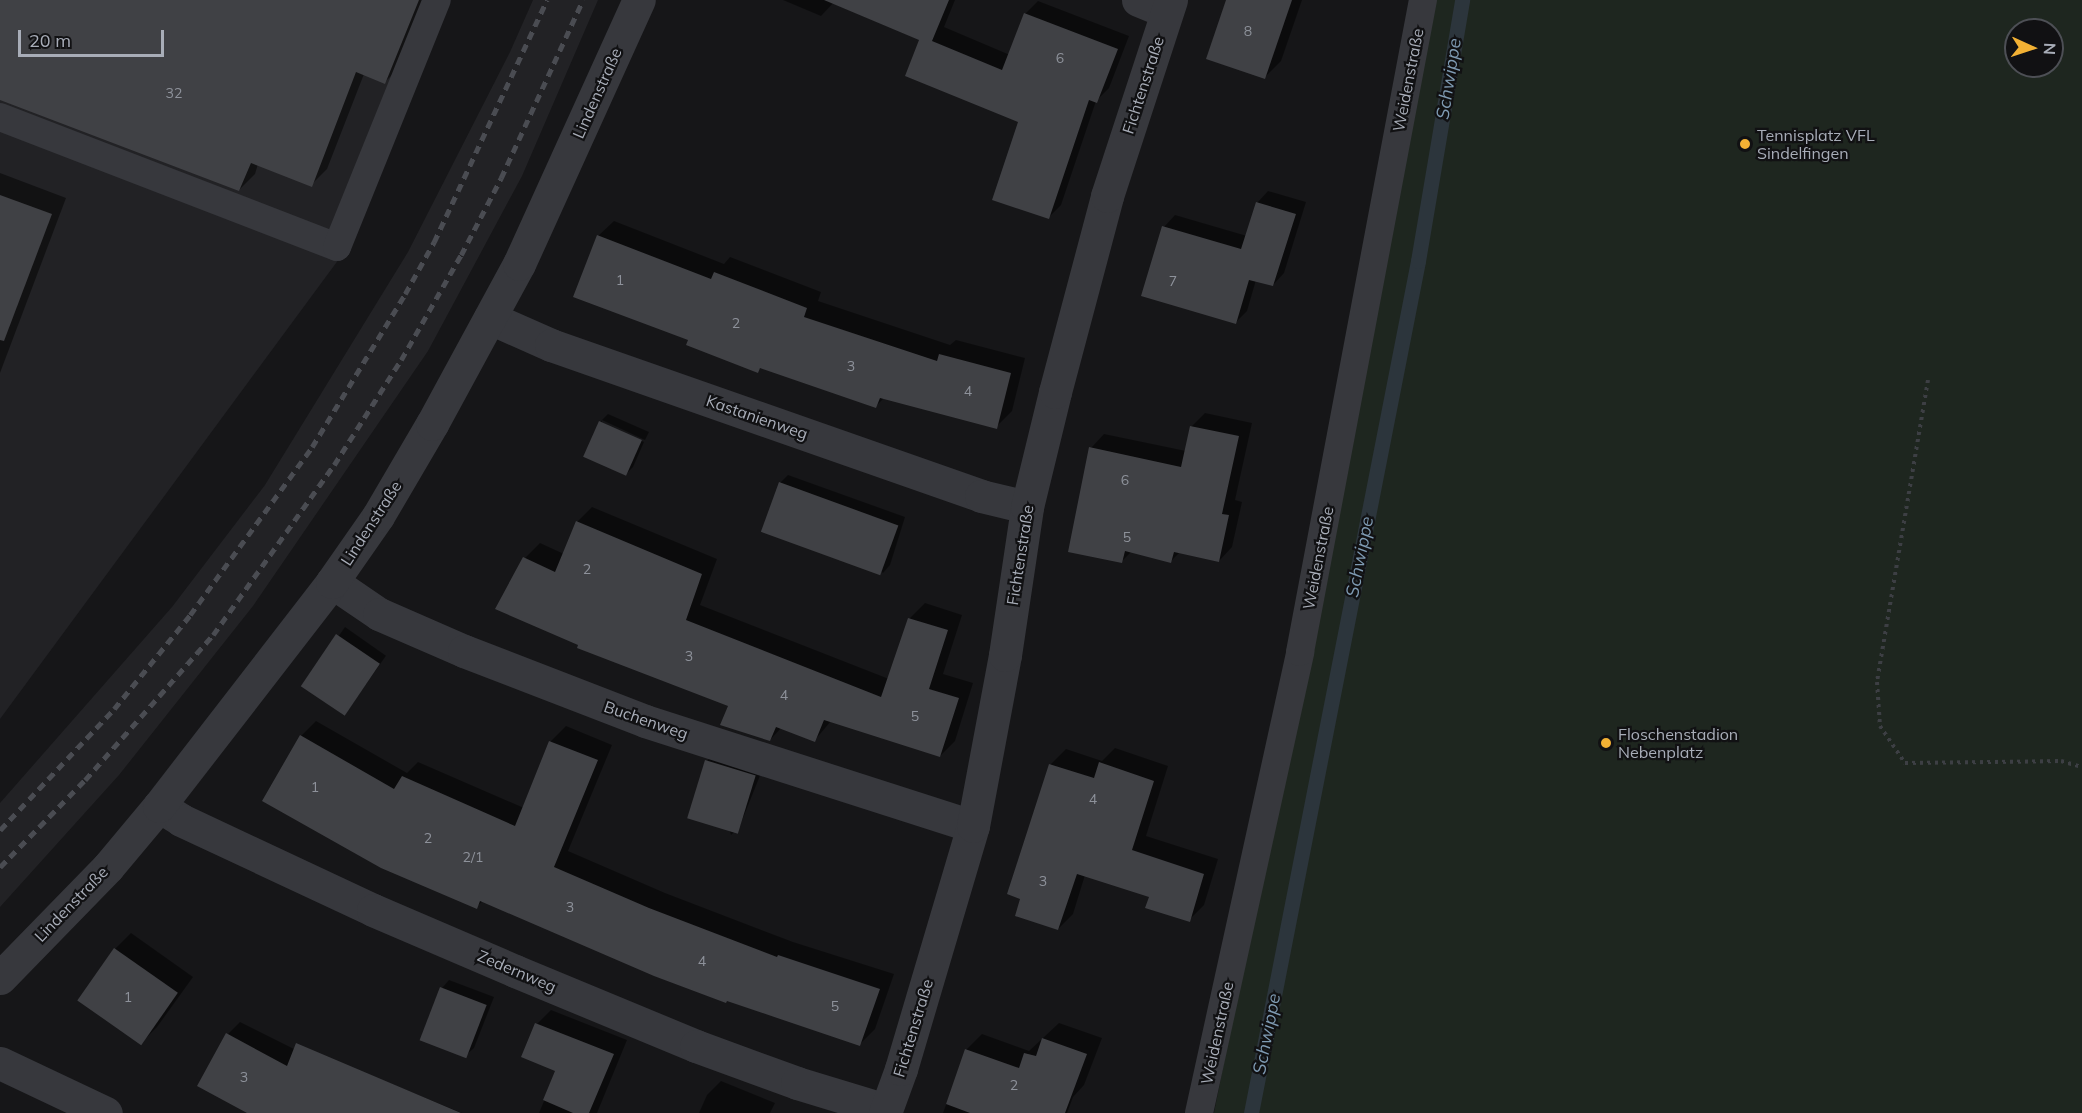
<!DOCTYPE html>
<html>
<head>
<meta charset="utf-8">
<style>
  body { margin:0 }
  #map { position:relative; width:2082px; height:1113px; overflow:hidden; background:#161618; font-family:Mulish,sans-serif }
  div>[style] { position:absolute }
  .built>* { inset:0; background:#222225 }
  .green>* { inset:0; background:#1e261f }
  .shadow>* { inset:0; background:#0007; transform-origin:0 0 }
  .stream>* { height:15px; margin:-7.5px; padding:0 7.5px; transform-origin:7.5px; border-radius:7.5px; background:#2c353c }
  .building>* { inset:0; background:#404145; transform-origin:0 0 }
  .path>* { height:4px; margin-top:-2px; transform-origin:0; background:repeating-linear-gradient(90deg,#3d3f44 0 3px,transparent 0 7.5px) }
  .lane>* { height:28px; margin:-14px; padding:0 14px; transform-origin:14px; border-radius:14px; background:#37383d }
  .street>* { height:33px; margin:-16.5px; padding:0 16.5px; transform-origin:16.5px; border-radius:16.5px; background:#37383d }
  .rail>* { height:4.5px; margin-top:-2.25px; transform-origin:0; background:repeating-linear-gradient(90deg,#4a4c52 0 8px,transparent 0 14px) }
  .dots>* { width:16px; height:16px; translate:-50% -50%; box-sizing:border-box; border:3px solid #111113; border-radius:50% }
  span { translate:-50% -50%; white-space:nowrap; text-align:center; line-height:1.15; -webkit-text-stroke:4.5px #111113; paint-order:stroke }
  .number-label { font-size:14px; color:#8e929b }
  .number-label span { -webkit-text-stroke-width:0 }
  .street-label { font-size:16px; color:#a8adb8 }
  .poi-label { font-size:16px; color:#a8adb8 }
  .left { translate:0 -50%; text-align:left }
  .water-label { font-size:18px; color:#7f9bb3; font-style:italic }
  .north { position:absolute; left:2004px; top:18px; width:60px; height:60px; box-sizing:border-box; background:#111113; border:2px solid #4d4f55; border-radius:50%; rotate:93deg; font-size:16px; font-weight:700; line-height:24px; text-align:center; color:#a8adb8 }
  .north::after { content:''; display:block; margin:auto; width:21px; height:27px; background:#f2b134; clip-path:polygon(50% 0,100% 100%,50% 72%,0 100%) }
  .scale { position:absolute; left:18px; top:30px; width:146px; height:27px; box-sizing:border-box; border:3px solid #a8adb8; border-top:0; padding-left:8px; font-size:18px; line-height:21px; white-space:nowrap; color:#a8adb8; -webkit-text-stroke:4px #111113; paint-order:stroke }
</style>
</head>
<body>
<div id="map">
  <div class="built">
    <div style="clip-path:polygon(0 0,451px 0,353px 240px,0 719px)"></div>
    <div style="clip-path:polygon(533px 0,598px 0,522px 176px,428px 351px,253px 606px,119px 775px,0 907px,0 803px,172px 607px,265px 485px,408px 252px,510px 52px)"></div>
  </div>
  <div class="green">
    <div style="clip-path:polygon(evenodd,1434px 0,2082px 0,2082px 1113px,1214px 1113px,1434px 0,2016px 30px,2052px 30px,2052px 66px,2016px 66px,2016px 30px)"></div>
  </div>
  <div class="shadow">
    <div style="clip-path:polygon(0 0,428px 0,401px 66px,385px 82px,364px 74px,327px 169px,311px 185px,258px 164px,255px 174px,239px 190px,0 97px)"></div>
    <div style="clip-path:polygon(783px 0,836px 0,821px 16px)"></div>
    <div style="clip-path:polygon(874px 0,955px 0,944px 27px,1010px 55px,1025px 14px,1038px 1px,1129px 36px,1109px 88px,1096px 101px,1061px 205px,1048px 218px,1020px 122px)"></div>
    <div style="clip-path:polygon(1227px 0,1302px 0,1281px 61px,1265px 77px)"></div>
    <div style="clip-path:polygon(0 173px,66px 198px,0 373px)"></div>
    <div style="clip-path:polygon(1268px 191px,1306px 202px,1284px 273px,1273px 285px,1256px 280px,1247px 311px,1236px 322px,1164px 227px,1175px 215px,1247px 236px,1257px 203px)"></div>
    <div style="clip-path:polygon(614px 221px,724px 264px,730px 257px,821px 292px,818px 301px,950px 345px,956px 340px,1025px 358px,1012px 411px,996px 427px,884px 398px,876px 406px,761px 367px,757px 371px,689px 340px,598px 236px)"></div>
    <div style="clip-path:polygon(1205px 413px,1252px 423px,1235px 500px,1242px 502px,1232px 547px,1219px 561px,1180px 552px,1171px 561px,1132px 551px,1122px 561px,1091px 448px,1104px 434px,1186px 451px,1191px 427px)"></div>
    <div style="clip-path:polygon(608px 414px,649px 432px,645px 440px,602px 420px)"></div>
    <div style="clip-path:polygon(602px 420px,602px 423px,644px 442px,633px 467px,625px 475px,585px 456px)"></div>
    <div style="clip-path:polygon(788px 475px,905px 517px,890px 565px,883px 573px,780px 483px)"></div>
    <div style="clip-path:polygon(592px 507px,717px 559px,700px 605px,889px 679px,910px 618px,925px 603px,962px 615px,943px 674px,973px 683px,955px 741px,940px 756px,831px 721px,815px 740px,782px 727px,770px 740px,730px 705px,580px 644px,525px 558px,540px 543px,564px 554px,577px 522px)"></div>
    <div style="left:345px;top:627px;width:50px;height:73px;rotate:35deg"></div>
    <div style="clip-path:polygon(316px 721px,407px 773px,418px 762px,524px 808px,551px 741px,566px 726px,612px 745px,568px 851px,665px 893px,793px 942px,894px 974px,875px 1029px,860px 1044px,483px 901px,476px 907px,301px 736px)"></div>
    <div style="clip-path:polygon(1115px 748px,1168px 766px,1146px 836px,1218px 859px,1204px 905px,1189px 920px,1151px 896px,1085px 875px,1073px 914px,1058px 929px,1021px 898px,1009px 894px,1051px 764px,1066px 749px,1102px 761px)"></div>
    <div style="clip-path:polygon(715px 753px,763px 768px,739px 828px,731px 835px,707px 761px)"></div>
    <div style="clip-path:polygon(131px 933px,193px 977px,157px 1027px,141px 1043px,115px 949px)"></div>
    <div style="clip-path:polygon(449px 980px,494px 997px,474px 1048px,466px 1055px,442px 988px)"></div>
    <div style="clip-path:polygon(551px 1010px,627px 1040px,597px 1113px,539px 1113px,557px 1070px,523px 1056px,537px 1024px)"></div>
    <div style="clip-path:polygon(240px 1022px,300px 1052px,304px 1048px,462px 1113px,250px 1113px,226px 1036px)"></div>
    <div style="clip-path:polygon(1059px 1023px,1102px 1038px,1084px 1085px,1073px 1097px,1067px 1113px,943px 1113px,966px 1050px,982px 1034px,1029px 1051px)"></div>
    <div style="clip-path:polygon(721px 1081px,775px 1103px,770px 1113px,699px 1113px,707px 1095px)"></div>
  </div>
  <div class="stream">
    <div style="left:1251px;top:1113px;width:868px;rotate:-78.91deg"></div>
    <div style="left:1418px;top:261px;width:265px;rotate:-80.4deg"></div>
  </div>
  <div class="building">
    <div style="clip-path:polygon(0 0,419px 0,385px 84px,356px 72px,312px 187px,251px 163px,239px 191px,0 100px)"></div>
    <div style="clip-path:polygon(824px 0,949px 0,932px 41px,1002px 70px,1024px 13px,1118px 49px,1097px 103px,1089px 100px,1049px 219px,992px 200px,1018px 122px,905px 76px,919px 40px)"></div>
    <div style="clip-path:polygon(1226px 0,1292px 0,1265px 79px,1206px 59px)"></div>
    <div style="clip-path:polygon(0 195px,52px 214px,4px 341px,0 340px)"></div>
    <div style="clip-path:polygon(1256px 202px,1296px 214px,1273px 286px,1249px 280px,1236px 324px,1141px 296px,1162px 226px,1241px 249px)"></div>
    <div style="clip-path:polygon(597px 235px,711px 279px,714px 272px,807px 308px,804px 317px,937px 361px,939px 354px,1011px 373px,997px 429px,880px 398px,876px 408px,760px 368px,758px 373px,686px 345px,688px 340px,573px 297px)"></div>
    <div style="left:599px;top:421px;width:47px;height:39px;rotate:24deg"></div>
    <div style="clip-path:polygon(1190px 426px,1239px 436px,1222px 514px,1229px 515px,1219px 562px,1174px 552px,1171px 563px,1125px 551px,1122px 563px,1068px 552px,1089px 447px,1181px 467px)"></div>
    <div style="left:779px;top:482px;width:127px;height:53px;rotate:20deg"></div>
    <div style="clip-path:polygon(576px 521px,702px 574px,686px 620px,881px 697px,908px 618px,948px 630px,929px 689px,959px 698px,940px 757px,824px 720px,815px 742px,776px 727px,770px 741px,720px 725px,728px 706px,577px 648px,578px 645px,495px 609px,523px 557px,555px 572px)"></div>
    <div style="left:336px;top:634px;width:53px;height:63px;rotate:34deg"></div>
    <div style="clip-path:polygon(300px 735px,394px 789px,402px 776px,515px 826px,549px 741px,598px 760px,554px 867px,649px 908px,777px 957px,778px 955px,880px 989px,860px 1046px,727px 1001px,726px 1003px,654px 976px,480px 901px,477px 909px,381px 868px,262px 801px)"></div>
    <div style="left:705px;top:760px;width:53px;height:61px;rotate:17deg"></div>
    <div style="clip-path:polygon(1099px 762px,1154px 781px,1132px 850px,1204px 874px,1190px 922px,1145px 908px,1149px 897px,1077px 874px,1058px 930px,1015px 916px,1020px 899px,1007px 894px,1049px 764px,1094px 778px)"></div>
    <div style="left:114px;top:948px;width:78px;height:64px;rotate:35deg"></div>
    <div style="left:440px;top:987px;width:50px;height:57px;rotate:21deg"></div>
    <div style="clip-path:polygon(535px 1023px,614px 1054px,589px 1113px,573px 1113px,543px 1100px,555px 1071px,521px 1057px)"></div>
    <div style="clip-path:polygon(226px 1033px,287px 1066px,296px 1043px,461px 1113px,247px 1113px,197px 1086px)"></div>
    <div style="clip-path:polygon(1042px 1038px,1087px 1054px,1065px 1113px,970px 1113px,946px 1104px,965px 1049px,1019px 1068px,1024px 1053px,1036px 1056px)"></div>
  </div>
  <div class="path">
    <div style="left:1928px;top:380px;width:306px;rotate:99.6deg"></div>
    <div style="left:1877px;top:682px;width:44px;rotate:86.1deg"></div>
    <div style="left:1880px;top:726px;width:45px;rotate:56deg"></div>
    <div style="left:1905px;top:763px;width:156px;rotate:-0.7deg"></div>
    <div style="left:2061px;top:761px;width:22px;rotate:16deg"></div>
  </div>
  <div class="lane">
    <div style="left:0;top:117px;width:361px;rotate:21.1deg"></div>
    <div style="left:337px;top:247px;width:266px;rotate:-68deg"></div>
    <div style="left:1199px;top:1113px;width:472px;rotate:-77.6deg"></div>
    <div style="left:1300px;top:652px;width:664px;rotate:-79.32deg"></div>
  </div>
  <div class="street">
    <div style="left:1138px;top:0;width:31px;rotate:22deg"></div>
    <div style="left:490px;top:318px;width:67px;rotate:23.9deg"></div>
    <div style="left:551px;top:345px;width:456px;rotate:19.3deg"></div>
    <div style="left:981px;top:496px;width:47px;rotate:13.4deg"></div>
    <div style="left:332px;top:582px;width:57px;rotate:34.2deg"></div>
    <div style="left:379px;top:614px;width:93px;rotate:23.5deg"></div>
    <div style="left:464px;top:651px;width:194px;rotate:21.1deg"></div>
    <div style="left:645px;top:721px;width:344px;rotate:17.8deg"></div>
    <div style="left:159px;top:806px;width:26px;rotate:32deg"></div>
    <div style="left:181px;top:820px;width:212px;rotate:25.1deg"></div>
    <div style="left:373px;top:910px;width:155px;rotate:23.2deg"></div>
    <div style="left:515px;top:971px;width:196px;rotate:22.5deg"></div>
    <div style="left:696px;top:1046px;width:108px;rotate:20.1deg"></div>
    <div style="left:797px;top:1083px;width:93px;rotate:16.9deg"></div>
    <div style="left:0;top:978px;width:155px;rotate:-45.8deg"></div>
    <div style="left:108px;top:867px;width:80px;rotate:-50.1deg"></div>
    <div style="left:159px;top:806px;width:283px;rotate:-52.3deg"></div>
    <div style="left:332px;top:582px;width:80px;rotate:-55.1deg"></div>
    <div style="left:378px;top:516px;width:107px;rotate:-59.6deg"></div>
    <div style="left:432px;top:424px;width:182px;rotate:-61.5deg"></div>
    <div style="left:519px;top:264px;width:290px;rotate:-65.6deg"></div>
    <div style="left:0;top:1063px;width:117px;rotate:25.3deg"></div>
    <div style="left:885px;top:1113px;width:47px;rotate:-70deg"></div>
    <div style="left:901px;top:1069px;width:253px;rotate:-73.5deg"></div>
    <div style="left:973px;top:826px;width:174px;rotate:-79.4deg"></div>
    <div style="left:1005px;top:655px;width:150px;rotate:-81.5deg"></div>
    <div style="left:1027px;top:507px;width:118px;rotate:-76.3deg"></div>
    <div style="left:1055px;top:392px;width:203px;rotate:-75.1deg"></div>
    <div style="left:1107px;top:196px;width:206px;rotate:-71.9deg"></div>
  </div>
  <div class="rail">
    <div style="left:0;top:830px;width:166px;rotate:-46.7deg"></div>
    <div style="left:114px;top:709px;width:121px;rotate:-51deg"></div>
    <div style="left:190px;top:615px;width:208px;rotate:-54deg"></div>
    <div style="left:312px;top:447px;width:179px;rotate:-58.7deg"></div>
    <div style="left:405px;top:294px;width:60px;rotate:-60.9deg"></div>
    <div style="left:434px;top:242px;width:267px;rotate:-65deg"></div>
    <div style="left:0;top:867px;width:122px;rotate:-45.7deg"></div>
    <div style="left:85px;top:780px;width:193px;rotate:-48.6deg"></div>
    <div style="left:213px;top:635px;width:209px;rotate:-54.6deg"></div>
    <div style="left:334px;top:465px;width:125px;rotate:-57.5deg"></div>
    <div style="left:401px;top:360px;width:121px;rotate:-60.3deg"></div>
    <div style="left:461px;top:255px;width:87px;rotate:-62.5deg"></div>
    <div style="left:501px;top:178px;width:196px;rotate:-65.3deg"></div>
  </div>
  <div class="dots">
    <div style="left:1745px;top:144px;background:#f2b134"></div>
    <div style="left:1606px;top:743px;background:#f2b134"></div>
  </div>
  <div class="number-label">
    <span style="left:1248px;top:31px">8</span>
    <span style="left:1060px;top:58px">6</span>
    <span style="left:174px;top:93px">32</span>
    <span style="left:620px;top:280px">1</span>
    <span style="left:1173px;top:281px">7</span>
    <span style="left:736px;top:323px">2</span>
    <span style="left:851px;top:366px">3</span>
    <span style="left:968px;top:391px">4</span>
    <span style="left:1125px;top:480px">6</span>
    <span style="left:1127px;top:537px">5</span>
    <span style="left:587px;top:569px">2</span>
    <span style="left:689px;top:656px">3</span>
    <span style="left:784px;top:695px">4</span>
    <span style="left:915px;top:716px">5</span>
    <span style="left:315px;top:787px">1</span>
    <span style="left:1093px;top:799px">4</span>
    <span style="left:428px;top:838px">2</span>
    <span style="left:473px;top:857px">2/1</span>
    <span style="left:1043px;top:881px">3</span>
    <span style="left:570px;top:907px">3</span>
    <span style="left:702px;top:961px">4</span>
    <span style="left:128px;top:997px">1</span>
    <span style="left:835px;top:1006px">5</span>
    <span style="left:244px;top:1077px">3</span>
    <span style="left:1014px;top:1085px">2</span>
  </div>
  <div class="street-label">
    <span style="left:1408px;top:80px;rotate:-79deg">Weidenstraße</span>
    <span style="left:1143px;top:85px;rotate:-72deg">Fichtenstraße</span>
    <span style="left:597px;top:93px;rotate:-66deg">Lindenstraße</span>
    <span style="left:757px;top:417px;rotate:19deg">Kastanienweg</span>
    <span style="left:371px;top:523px;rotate:-57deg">Lindenstraße</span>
    <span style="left:1020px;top:555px;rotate:-81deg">Fichtenstraße</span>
    <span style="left:1318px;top:558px;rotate:-79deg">Weidenstraße</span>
    <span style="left:646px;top:720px;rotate:19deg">Buchenweg</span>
    <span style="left:71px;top:904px;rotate:-46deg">Lindenstraße</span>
    <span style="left:517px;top:971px;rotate:23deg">Zedernweg</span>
    <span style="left:913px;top:1028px;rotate:-73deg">Fichtenstraße</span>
    <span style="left:1217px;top:1033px;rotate:-78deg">Weidenstraße</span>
  </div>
  <div class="poi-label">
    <span class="left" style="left:1757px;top:144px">Tennisplatz VFL<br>Sindelfingen</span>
    <span class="left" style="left:1618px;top:743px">Floschenstadion<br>Nebenplatz</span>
  </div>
  <div class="water-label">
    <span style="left:1449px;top:79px;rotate:-81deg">Schwippe</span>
    <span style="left:1360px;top:557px;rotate:-79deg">Schwippe</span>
    <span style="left:1267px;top:1034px;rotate:-79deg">Schwippe</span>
  </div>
  <div class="north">N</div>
  <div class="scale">20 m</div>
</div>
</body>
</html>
